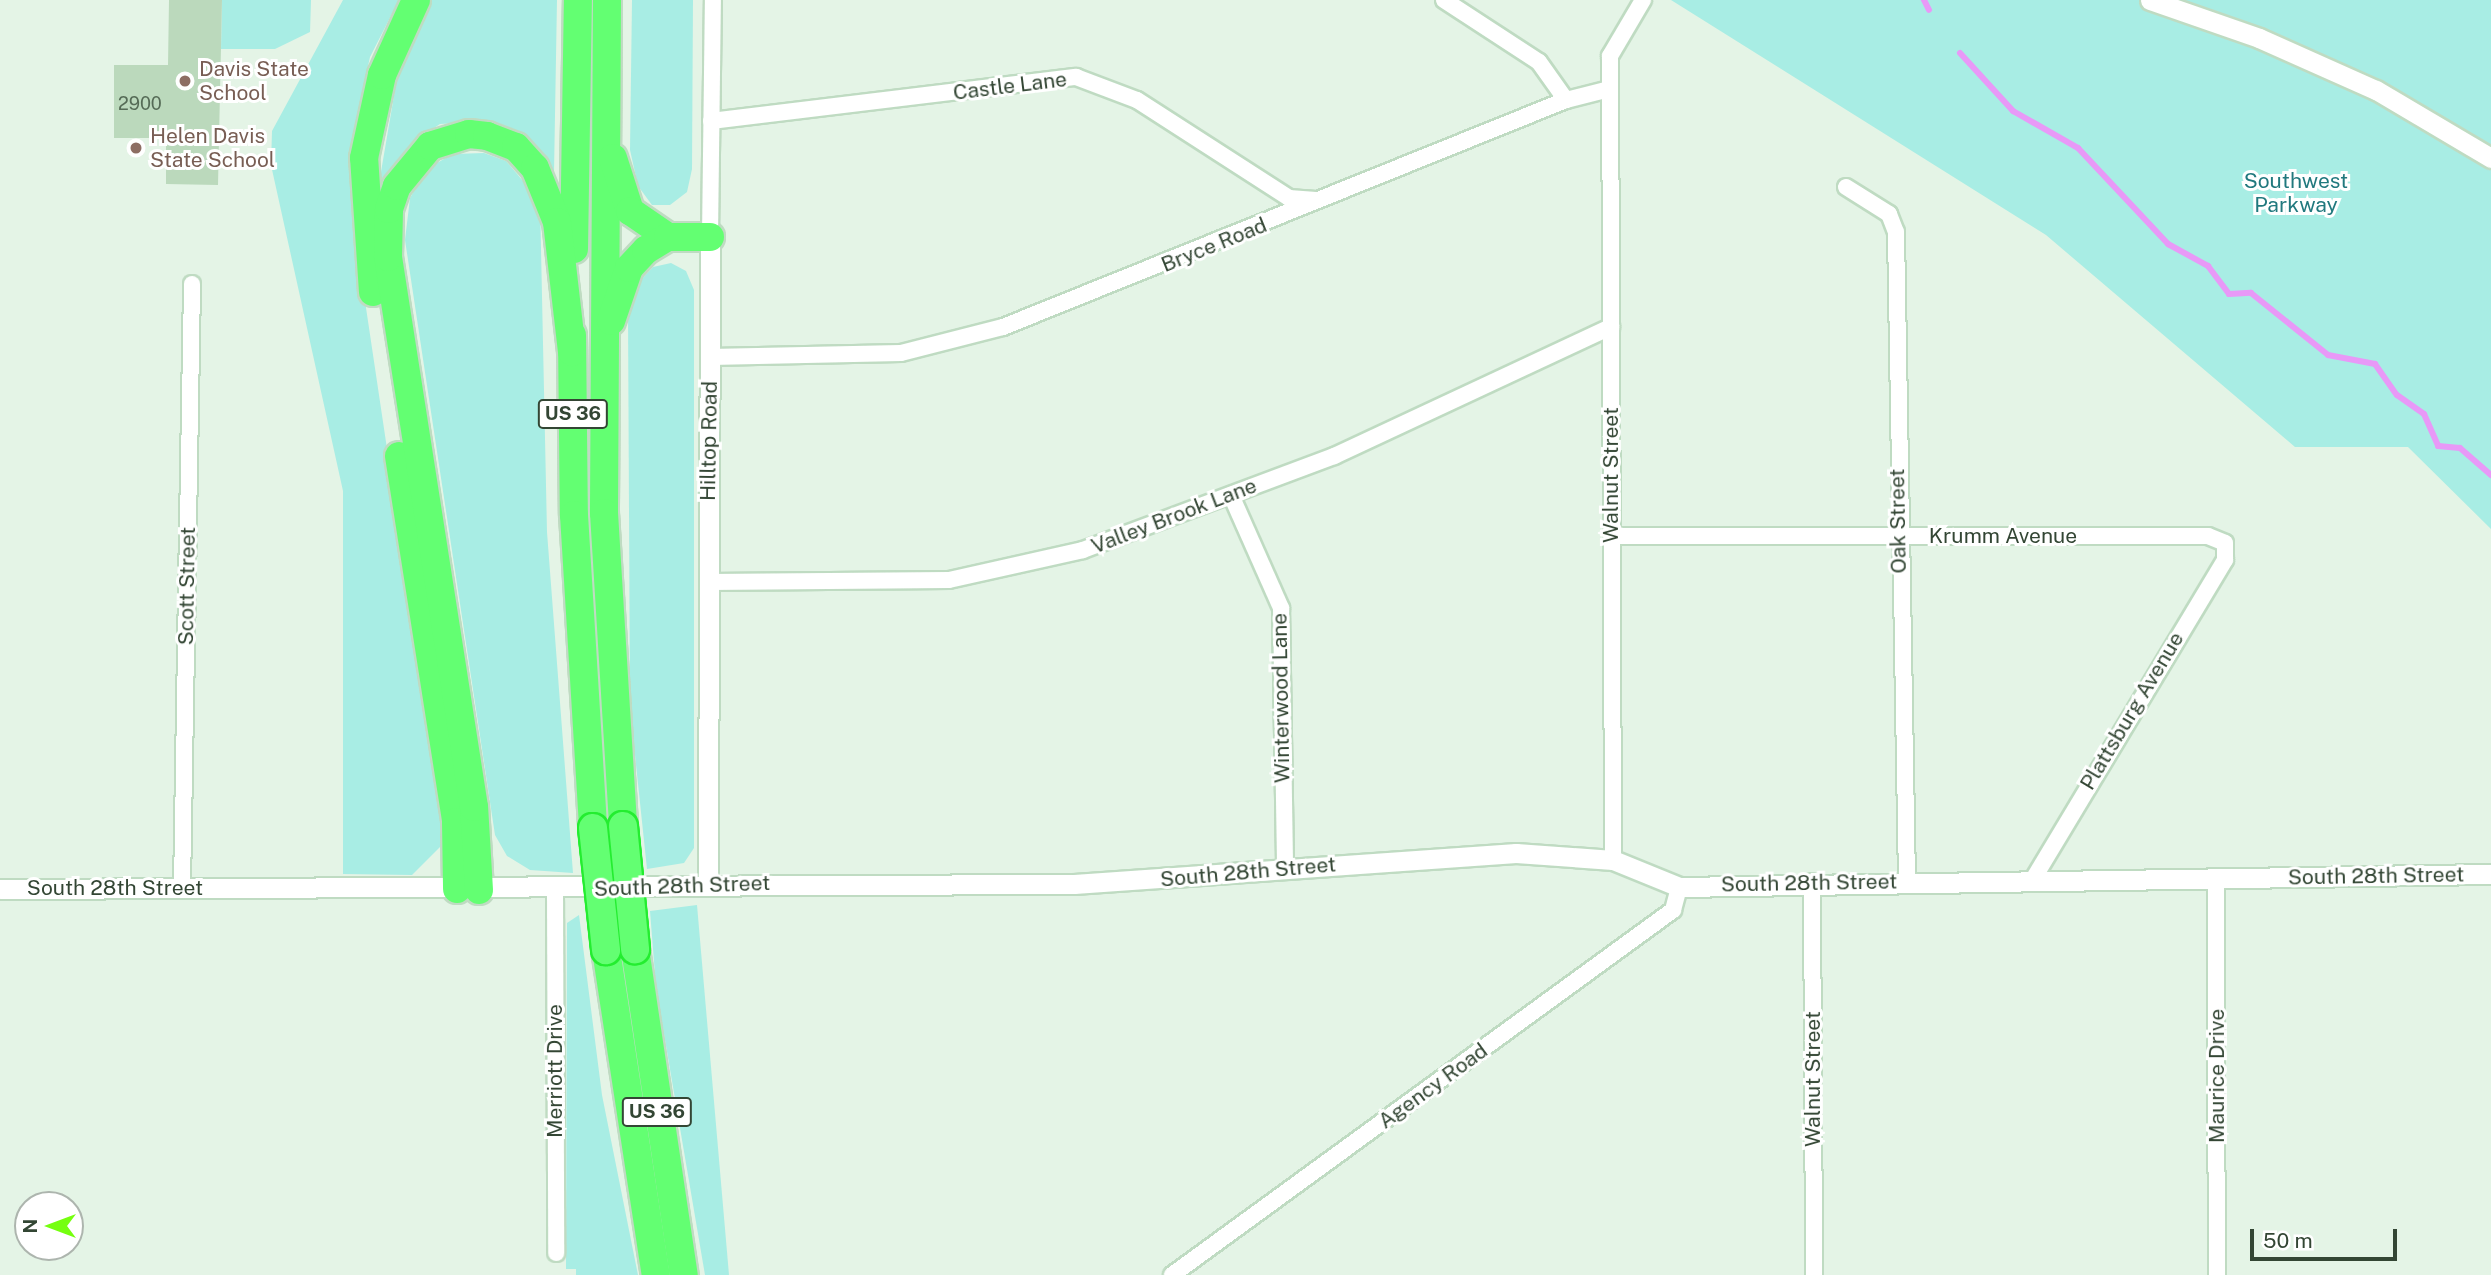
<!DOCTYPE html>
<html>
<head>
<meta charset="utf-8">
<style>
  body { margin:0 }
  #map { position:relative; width:2491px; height:1275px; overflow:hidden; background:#e4f4e6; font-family:"Public Sans",sans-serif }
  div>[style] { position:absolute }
  .green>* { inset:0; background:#a8ede4 }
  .stream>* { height:6px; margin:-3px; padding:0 3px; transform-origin:3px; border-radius:3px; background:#e899f7 }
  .building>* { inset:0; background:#bbd9bc }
  .roads { filter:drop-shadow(2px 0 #bfdbc2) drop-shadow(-2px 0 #bfdbc2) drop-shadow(0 2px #bfdbc2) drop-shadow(0 -2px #bfdbc2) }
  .minor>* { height:16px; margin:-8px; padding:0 8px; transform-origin:8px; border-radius:8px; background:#fff }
  .tertiary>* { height:19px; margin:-9.5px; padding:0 9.5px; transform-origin:9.5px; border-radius:9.5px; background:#fff }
  .motorway>* { height:28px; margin:-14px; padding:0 14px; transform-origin:14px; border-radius:14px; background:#63ff72 }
  .bridges { filter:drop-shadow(2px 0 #24ed30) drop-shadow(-2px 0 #24ed30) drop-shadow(0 2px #24ed30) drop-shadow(0 -2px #24ed30) }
  .motorway-bridge>* { height:28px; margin:-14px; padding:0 14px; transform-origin:14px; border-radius:14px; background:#63ff72 }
  .dots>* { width:19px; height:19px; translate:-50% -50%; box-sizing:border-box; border:4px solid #fff; border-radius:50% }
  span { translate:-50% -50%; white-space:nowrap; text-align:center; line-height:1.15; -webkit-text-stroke:6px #fff; paint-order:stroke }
  .number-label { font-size:18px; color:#556b56 }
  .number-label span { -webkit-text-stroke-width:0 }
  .shield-label span { padding:2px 5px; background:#fff; border:2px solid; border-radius:5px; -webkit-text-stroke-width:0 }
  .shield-label { font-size:19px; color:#334634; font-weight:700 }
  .education-label { font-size:21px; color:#785e54 }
  .left { translate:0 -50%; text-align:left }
  .street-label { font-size:21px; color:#334634 }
  .park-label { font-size:21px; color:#21797e }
  .north { position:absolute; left:14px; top:1191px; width:70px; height:70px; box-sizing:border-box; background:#fff; border:2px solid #adb5ae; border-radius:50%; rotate:270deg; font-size:19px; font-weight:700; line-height:28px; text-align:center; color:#334634 }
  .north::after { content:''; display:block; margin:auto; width:24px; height:32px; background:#75ff0f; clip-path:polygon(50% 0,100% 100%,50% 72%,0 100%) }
  .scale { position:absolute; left:2250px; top:1229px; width:147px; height:32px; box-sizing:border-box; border:4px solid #334634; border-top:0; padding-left:9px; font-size:21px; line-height:24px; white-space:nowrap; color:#334634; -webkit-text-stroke:5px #fff; paint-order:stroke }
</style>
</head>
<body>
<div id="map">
  <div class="green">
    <div style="clip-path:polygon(222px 0,311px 0,310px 32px,275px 49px,221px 49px)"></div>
    <div style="clip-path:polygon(343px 0,399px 0,370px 57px,355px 125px,351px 207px,442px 818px,442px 845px,412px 875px,343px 874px,343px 491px,271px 165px,272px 131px)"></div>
    <div style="clip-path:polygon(430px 0,557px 0,554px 173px,538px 152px,477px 122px,440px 124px,411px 143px,376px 201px,396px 84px,417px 20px)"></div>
    <div style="clip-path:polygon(632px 0,693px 0,692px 169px,687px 192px,670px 205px,652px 205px,638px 186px,630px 150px)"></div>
    <div style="clip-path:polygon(1671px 0,2491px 0,2491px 529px,2408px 447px,2295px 447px,2046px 235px)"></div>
    <div style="clip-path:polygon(484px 153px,506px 161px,540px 201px,547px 532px,573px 873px,530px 870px,507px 856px,495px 835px,405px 240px,410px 198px,426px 169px,453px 154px)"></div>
    <div style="clip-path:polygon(671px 263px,686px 271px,694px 290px,694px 848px,684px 863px,647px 869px,630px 708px,628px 313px,636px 285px,653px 267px)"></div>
    <div style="clip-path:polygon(697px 905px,729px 1275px,705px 1275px,656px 987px,650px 911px)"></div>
    <div style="clip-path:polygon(579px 915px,602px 1095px,638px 1275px,576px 1275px,576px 1269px,566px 1269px,567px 923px)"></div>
  </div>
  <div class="stream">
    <div style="left:1924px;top:0;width:11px;rotate:63deg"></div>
    <div style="left:1960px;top:53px;width:79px;rotate:47.6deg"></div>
    <div style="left:2013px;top:111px;width:75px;rotate:29.6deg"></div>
    <div style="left:2078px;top:148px;width:132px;rotate:46.8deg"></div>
    <div style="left:2168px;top:244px;width:46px;rotate:28.8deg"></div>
    <div style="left:2208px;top:266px;width:35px;rotate:53deg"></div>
    <div style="left:2229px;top:294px;width:22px;rotate:-3deg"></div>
    <div style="left:2251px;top:293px;width:99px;rotate:38.8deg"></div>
    <div style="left:2328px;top:355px;width:48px;rotate:10.8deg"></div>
    <div style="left:2375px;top:364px;width:38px;rotate:55deg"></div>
    <div style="left:2397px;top:395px;width:33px;rotate:35deg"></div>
    <div style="left:2424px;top:414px;width:35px;rotate:66deg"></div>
    <div style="left:2438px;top:446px;width:22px;rotate:5deg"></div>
    <div style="left:2460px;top:448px;width:41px;rotate:41.1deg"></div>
  </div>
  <div class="building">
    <div style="clip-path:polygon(169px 0,222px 0,218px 185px,166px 184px,166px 138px,114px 138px,114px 65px,168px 65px)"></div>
  </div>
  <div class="roads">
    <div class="minor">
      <div style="left:1444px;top:0;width:113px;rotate:33.1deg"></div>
      <div style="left:1539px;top:62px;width:47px;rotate:54.6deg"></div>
      <div style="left:711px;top:121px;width:368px;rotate:-6.9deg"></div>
      <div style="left:1076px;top:77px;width:65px;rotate:20.7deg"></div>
      <div style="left:1137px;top:100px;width:181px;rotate:32.8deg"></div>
      <div style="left:1289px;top:198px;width:27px;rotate:4deg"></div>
      <div style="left:1846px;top:187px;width:51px;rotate:32.1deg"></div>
      <div style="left:1889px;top:214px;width:19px;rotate:69deg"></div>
      <div style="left:1896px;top:232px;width:649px;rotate:89.03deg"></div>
      <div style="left:710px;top:237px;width:237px;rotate:-89.3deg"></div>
      <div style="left:710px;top:357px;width:191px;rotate:-1.2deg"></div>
      <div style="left:901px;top:353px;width:105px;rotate:-14.3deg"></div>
      <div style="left:1003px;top:327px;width:607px;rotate:-21.96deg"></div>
      <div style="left:1566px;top:100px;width:44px;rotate:-14.3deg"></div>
      <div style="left:1231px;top:495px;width:124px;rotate:66.1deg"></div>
      <div style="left:1281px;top:608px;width:261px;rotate:89.1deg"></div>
      <div style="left:1612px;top:536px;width:596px"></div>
      <div style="left:2208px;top:536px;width:18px;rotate:22deg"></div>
      <div style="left:2225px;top:543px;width:17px;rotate:90deg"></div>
      <div style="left:2225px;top:560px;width:372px;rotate:121deg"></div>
      <div style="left:708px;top:582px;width:241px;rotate:-0.5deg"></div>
      <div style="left:949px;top:580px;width:137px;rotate:-12.6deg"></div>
      <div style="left:1083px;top:550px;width:268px;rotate:-20.5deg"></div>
      <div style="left:1334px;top:456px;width:306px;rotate:-25deg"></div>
      <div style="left:1613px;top:860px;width:804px;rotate:-90.21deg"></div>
      <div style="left:1610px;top:56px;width:65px;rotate:-59.5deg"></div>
      <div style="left:2216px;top:878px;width:397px;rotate:89.9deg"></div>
      <div style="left:1812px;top:882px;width:393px;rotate:89.7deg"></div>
      <div style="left:182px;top:888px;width:604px;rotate:-89.05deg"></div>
      <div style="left:555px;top:890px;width:363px;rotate:89.8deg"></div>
      <div style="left:1172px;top:1275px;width:620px;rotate:-36.07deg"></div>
      <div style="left:1673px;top:910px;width:24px;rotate:-75deg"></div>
    </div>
    <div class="tertiary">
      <div style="left:2150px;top:0;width:115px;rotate:19.2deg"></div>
      <div style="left:2259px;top:38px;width:128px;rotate:24deg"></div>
      <div style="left:2376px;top:90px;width:134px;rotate:30.6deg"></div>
      <div style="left:708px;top:883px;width:646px;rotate:-89.82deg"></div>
      <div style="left:0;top:889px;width:1074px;rotate:-0.27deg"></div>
      <div style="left:1074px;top:884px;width:443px;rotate:-4deg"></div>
      <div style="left:1516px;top:853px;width:97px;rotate:4.1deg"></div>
      <div style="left:1613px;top:860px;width:71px;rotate:22.2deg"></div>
      <div style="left:1679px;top:887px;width:812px;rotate:-0.92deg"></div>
    </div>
    <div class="motorway">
      <div style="left:607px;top:0;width:513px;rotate:90.34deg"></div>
      <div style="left:604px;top:513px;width:314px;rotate:86.5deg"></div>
      <div style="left:613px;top:158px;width:56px;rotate:72.2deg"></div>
      <div style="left:630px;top:211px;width:46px;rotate:34.4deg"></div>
      <div style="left:574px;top:249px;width:249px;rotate:-89.1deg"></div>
      <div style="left:373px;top:292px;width:134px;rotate:-93.8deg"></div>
      <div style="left:364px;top:158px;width:85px;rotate:-77.8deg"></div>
      <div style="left:382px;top:75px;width:82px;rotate:-65.6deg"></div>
      <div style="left:611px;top:321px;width:56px;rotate:-71.2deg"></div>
      <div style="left:629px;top:268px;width:25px;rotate:-47deg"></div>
      <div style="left:646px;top:250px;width:26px;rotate:-31deg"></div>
      <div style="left:668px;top:237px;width:42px"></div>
      <div style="left:572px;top:335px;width:180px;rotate:89.4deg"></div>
      <div style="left:574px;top:515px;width:314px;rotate:86.5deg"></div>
      <div style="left:399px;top:456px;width:370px;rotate:81.1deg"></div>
      <div style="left:456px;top:822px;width:67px;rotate:89.1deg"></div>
      <div style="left:479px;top:890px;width:83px;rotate:-93.4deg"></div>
      <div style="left:474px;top:807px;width:557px;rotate:-98.89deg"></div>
      <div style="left:388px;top:257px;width:48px;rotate:-88.8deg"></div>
      <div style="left:389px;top:209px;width:24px;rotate:-71deg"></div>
      <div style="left:397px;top:186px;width:52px;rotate:-50.5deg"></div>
      <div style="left:430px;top:146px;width:41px;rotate:-17.1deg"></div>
      <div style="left:469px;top:134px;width:18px;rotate:6deg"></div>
      <div style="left:487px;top:136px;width:31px;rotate:21deg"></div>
      <div style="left:516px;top:147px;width:28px;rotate:48deg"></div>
      <div style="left:535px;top:168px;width:58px;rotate:67.8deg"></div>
      <div style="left:557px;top:222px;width:131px;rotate:83.4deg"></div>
      <div style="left:635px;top:949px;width:330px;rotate:81.5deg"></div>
      <div style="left:606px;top:950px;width:329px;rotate:81.3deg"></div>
    </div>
  </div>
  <div class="bridges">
    <div class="motorway-bridge">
      <div style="left:623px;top:826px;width:124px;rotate:84.4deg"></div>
      <div style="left:593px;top:828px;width:123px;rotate:83.9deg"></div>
    </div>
  </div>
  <div class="dots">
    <div style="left:185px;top:81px;background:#8d6e63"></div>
    <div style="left:136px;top:148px;background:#8d6e63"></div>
  </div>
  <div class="number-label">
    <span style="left:140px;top:104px">2900</span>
  </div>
  <div class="shield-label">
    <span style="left:573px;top:414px">US 36</span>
    <span style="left:657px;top:1112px">US 36</span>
  </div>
  <div class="education-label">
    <span class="left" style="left:199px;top:81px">Davis State<br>School</span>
    <span class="left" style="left:150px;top:148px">Helen Davis<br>State School</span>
  </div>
  <div class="street-label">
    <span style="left:1010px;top:86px;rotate:-7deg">Castle Lane</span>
    <span style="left:1214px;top:245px;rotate:-22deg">Bryce Road</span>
    <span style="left:709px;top:441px;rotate:-89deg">Hilltop Road</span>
    <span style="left:1611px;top:475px;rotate:-90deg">Walnut Street</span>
    <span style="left:1174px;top:516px;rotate:-21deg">Valley Brook Lane</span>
    <span style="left:1898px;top:521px;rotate:-91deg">Oak Street</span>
    <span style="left:2003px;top:536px">Krumm Avenue</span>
    <span style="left:187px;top:586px;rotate:-89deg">Scott Street</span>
    <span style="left:1281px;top:698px;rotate:-91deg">Winterwood Lane</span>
    <span style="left:2132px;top:711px;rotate:-59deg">Plattsburg Avenue</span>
    <span style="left:1248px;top:872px;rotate:-5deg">South 28th Street</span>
    <span style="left:2376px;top:876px;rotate:-1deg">South 28th Street</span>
    <span style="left:1809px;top:883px;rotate:-1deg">South 28th Street</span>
    <span style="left:682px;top:886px;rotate:-2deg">South 28th Street</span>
    <span style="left:115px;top:888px">South 28th Street</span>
    <span style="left:555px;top:1071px;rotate:-90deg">Merriott Drive</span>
    <span style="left:2217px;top:1076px;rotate:-90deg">Maurice Drive</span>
    <span style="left:1813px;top:1079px;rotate:-90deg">Walnut Street</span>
    <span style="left:1433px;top:1086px;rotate:-36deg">Agency Road</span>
  </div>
  <div class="park-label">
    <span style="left:2296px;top:193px">Southwest<br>Parkway</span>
  </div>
  <div class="north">N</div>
  <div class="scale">50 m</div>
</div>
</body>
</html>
